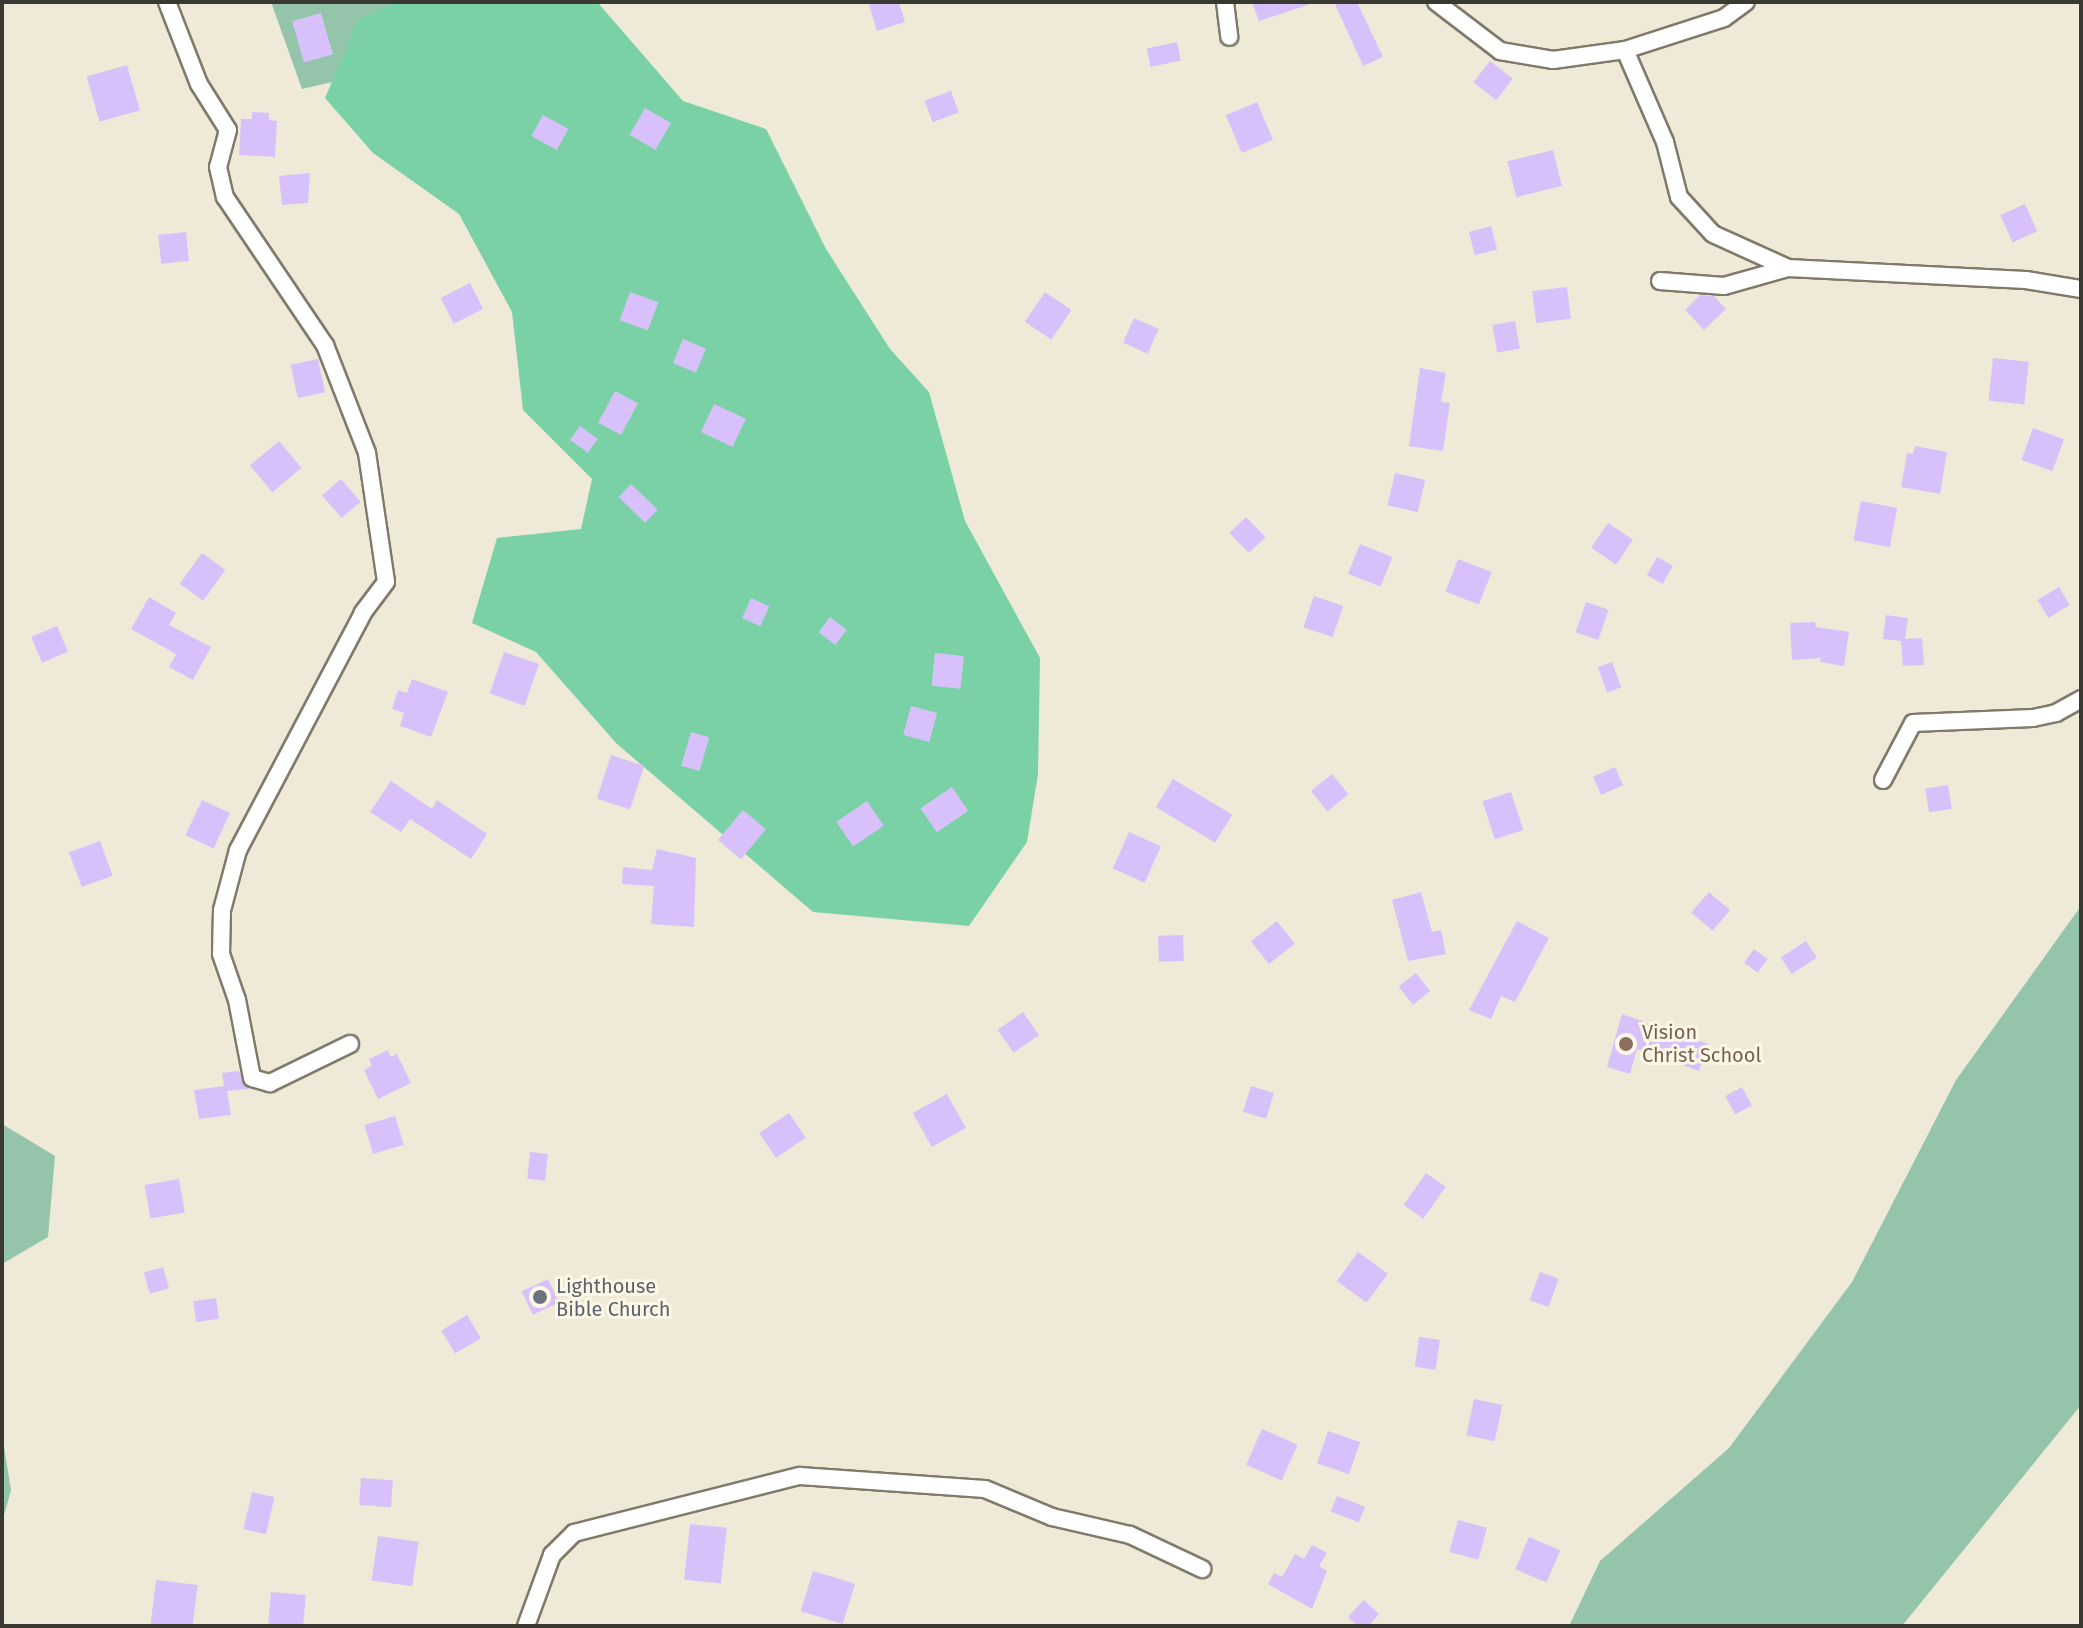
<!DOCTYPE html>
<html>
<head>
<meta charset="utf-8">
<style>
  body { margin:0 }
  #map { position:relative; width:2083px; height:1628px; overflow:hidden; background:#efead8; font-family:"Fira Sans",sans-serif }
  div>[style] { position:absolute }
  .green>* { inset:0; background:#94c5ab }
  .forest>* { inset:0; background:#7bd1a6 }
  .building>* { inset:0; background:#d8c1fb; transform-origin:0 0 }
  .roads { filter:drop-shadow(2px 0 #7f7a6a) drop-shadow(-2px 0 #7f7a6a) drop-shadow(0 2px #7f7a6a) drop-shadow(0 -2px #7f7a6a) }
  .street>* { height:16px; margin:-8px; padding:0 8px; transform-origin:8px; border-radius:8px; background:#fff }
  .dots>* { width:22px; height:22px; translate:-50% -50%; box-sizing:border-box; border:4px solid #fcf8e5; border-radius:50% }
  span { translate:-50% -50%; white-space:nowrap; text-align:center; line-height:1.15; -webkit-text-stroke:6px #fcf8e5; paint-order:stroke }
  .education-label { font-size:20px; color:#785e54 }
  .left { translate:0 -50%; text-align:left }
  .worship-label { font-size:20px; color:#5b616d }
  .frame { position:absolute; inset:0; border:4px solid #393831; pointer-events:none }
</style>
</head>
<body>
<div id="map">
  <div class="green">
    <div style="clip-path:polygon(271px 2px,532px 2px,482px 47px,302px 89px)"></div>
    <div style="clip-path:polygon(2081px 906px,2081px 1405px,1902px 1626px,1569px 1626px,1600px 1561px,1729px 1448px,1852px 1282px,1956px 1080px)"></div>
    <div style="clip-path:polygon(2px 1124px,55px 1156px,48px 1237px,2px 1264px)"></div>
    <div style="clip-path:polygon(2px 1434px,11px 1490px,2px 1523px)"></div>
  </div>
  <div class="forest">
    <div style="clip-path:polygon(395px 2px,599px 4px,683px 101px,766px 129px,826px 249px,890px 349px,929px 392px,965px 521px,1040px 658px,1038px 774px,1027px 842px,969px 926px,813px 912px,616px 743px,536px 652px,472px 623px,497px 538px,581px 529px,592px 479px,523px 410px,512px 312px,459px 214px,373px 153px,325px 98px,358px 20px)"></div>
  </div>
  <div class="building">
    <div style="clip-path:polygon(879px 2px,899px 2px,905px 22px,877px 31px,869px 5px)"></div>
    <div style="clip-path:polygon(1252px 2px,1308px 2px,1308px 5px,1259px 21px)"></div>
    <div style="clip-path:polygon(1334px 2px,1357px 2px,1383px 57px,1363px 66px)"></div>
    <div style="left:321px;top:13px;width:43px;height:30px;rotate:74deg"></div>
    <div style="left:1177px;top:42px;width:19px;height:31px;rotate:78deg"></div>
    <div style="left:1490px;top:61px;width:29px;height:27px;rotate:38deg"></div>
    <div style="left:127px;top:65px;width:47px;height:42px;rotate:74deg"></div>
    <div style="left:951px;top:91px;width:23px;height:28px;rotate:70deg"></div>
    <div style="left:1257px;top:102px;width:41px;height:34px;rotate:67deg"></div>
    <div style="left:645px;top:108px;width:30px;height:31px;rotate:30deg"></div>
    <div style="clip-path:polygon(252px 112px,269px 113px,269px 120px,277px 121px,275px 157px,239px 155px,241px 119px,252px 119px)"></div>
    <div style="left:543px;top:115px;width:29px;height:24px;rotate:29deg"></div>
    <div style="left:1553px;top:150px;width:37px;height:47px;rotate:76deg"></div>
    <div style="clip-path:polygon(310px 173px,308px 203px,282px 205px,279px 176px)"></div>
    <div style="left:2025px;top:204px;width:30px;height:27px;rotate:66deg"></div>
    <div style="left:1491px;top:226px;width:24px;height:23px;rotate:75deg"></div>
    <div style="left:186px;top:232px;width:29px;height:28px;rotate:84deg"></div>
    <div style="left:470px;top:283px;width:29px;height:33px;rotate:63deg"></div>
    <div style="left:1567px;top:287px;width:32px;height:35px;rotate:83deg"></div>
    <div style="left:630px;top:292px;width:30px;height:30px;rotate:20deg"></div>
    <div style="left:1045px;top:292px;width:32px;height:36px;rotate:34deg"></div>
    <div style="clip-path:polygon(1700px 295px,1714px 296px,1726px 309px,1704px 330px,1685px 310px)"></div>
    <div style="left:1134px;top:318px;width:27px;height:27px;rotate:24deg"></div>
    <div style="left:1515px;top:321px;width:28px;height:23px;rotate:80deg"></div>
    <div style="left:683px;top:339px;width:25px;height:26px;rotate:23deg"></div>
    <div style="left:1993px;top:358px;width:36px;height:43px;rotate:6deg"></div>
    <div style="left:318px;top:359px;width:34px;height:28px;rotate:78deg"></div>
    <div style="clip-path:polygon(1420px 368px,1446px 373px,1441px 402px,1450px 403px,1443px 451px,1409px 446px)"></div>
    <div style="left:615px;top:391px;width:26px;height:36px;rotate:28deg"></div>
    <div style="left:714px;top:404px;width:35px;height:31px;rotate:25deg"></div>
    <div style="left:580px;top:426px;width:22px;height:17px;rotate:36deg"></div>
    <div style="left:2033px;top:428px;width:33px;height:34px;rotate:20deg"></div>
    <div style="left:279px;top:441px;width:35px;height:38px;rotate:50deg"></div>
    <div style="clip-path:polygon(1915px 446px,1947px 452px,1940px 494px,1901px 487px,1907px 453px,1913px 454px)"></div>
    <div style="left:1395px;top:473px;width:31px;height:33px;rotate:13deg"></div>
    <div style="left:341px;top:479px;width:30px;height:25px;rotate:49deg"></div>
    <div style="left:631px;top:484px;width:37px;height:18px;rotate:44deg"></div>
    <div style="left:1861px;top:501px;width:37px;height:40px;rotate:11deg"></div>
    <div style="left:1246px;top:517px;width:28px;height:23px;rotate:46deg"></div>
    <div style="left:1608px;top:523px;width:30px;height:30px;rotate:34deg"></div>
    <div style="left:1360px;top:544px;width:35px;height:32px;rotate:22deg"></div>
    <div style="left:202px;top:553px;width:29px;height:38px;rotate:36deg"></div>
    <div style="left:1657px;top:557px;width:18px;height:21px;rotate:29deg"></div>
    <div style="left:1458px;top:559px;width:36px;height:35px;rotate:21deg"></div>
    <div style="left:2059px;top:587px;width:21px;height:25px;rotate:59deg"></div>
    <div style="left:1314px;top:596px;width:31px;height:33px;rotate:19deg"></div>
    <div style="clip-path:polygon(149px 597px,176px 613px,169px 625px,211px 647px,193px 680px,169px 667px,176px 654px,131px 629px)"></div>
    <div style="left:751px;top:598px;width:20px;height:22px;rotate:24deg"></div>
    <div style="left:1586px;top:602px;width:24px;height:32px;rotate:19deg"></div>
    <div style="clip-path:polygon(1886px 615px,1908px 618px,1905px 639px,1922px 638px,1924px 665px,1903px 666px,1901px 641px,1883px 639px)"></div>
    <div style="left:830px;top:617px;width:21px;height:19px;rotate:37deg"></div>
    <div style="clip-path:polygon(1815px 622px,1816px 627px,1849px 632px,1844px 666px,1820px 662px,1821px 658px,1792px 660px,1790px 623px)"></div>
    <div style="left:57px;top:626px;width:28px;height:28px;rotate:67deg"></div>
    <div style="left:504px;top:652px;width:37px;height:44px;rotate:19deg"></div>
    <div style="left:935px;top:653px;width:29px;height:33px;rotate:6deg"></div>
    <div style="left:1612px;top:662px;width:27px;height:15px;rotate:70deg"></div>
    <div style="clip-path:polygon(412px 679px,448px 692px,431px 737px,400px 726px,404px 713px,392px 709px,398px 690px,407px 693px)"></div>
    <div style="left:911px;top:706px;width:27px;height:30px;rotate:15deg"></div>
    <div style="left:691px;top:732px;width:19px;height:35px;rotate:16deg"></div>
    <div style="left:611px;top:755px;width:35px;height:46px;rotate:18deg"></div>
    <div style="left:1615px;top:767px;width:20px;height:24px;rotate:66deg"></div>
    <div style="left:1332px;top:774px;width:26px;height:27px;rotate:51deg"></div>
    <div style="left:1173px;top:779px;width:69px;height:33px;rotate:31deg"></div>
    <div style="clip-path:polygon(391px 781px,432px 809px,437px 800px,487px 834px,471px 859px,410px 819px,401px 832px,370px 812px)"></div>
    <div style="left:1948px;top:785px;width:24px;height:23px;rotate:81deg"></div>
    <div style="left:952px;top:787px;width:29px;height:38px;rotate:56deg"></div>
    <div style="left:1511px;top:792px;width:40px;height:30px;rotate:72deg"></div>
    <div style="left:202px;top:800px;width:31px;height:39px;rotate:25deg"></div>
    <div style="left:867px;top:801px;width:30px;height:37px;rotate:56deg"></div>
    <div style="left:743px;top:810px;width:30px;height:39px;rotate:40deg"></div>
    <div style="left:1129px;top:832px;width:35px;height:40px;rotate:24deg"></div>
    <div style="left:100px;top:841px;width:37px;height:33px;rotate:70deg"></div>
    <div style="clip-path:polygon(657px 849px,696px 858px,694px 927px,651px 924px,654px 886px,622px 884px,623px 867px,652px 870px)"></div>
    <div style="clip-path:polygon(1421px 892px,1432px 932px,1441px 930px,1446px 954px,1408px 961px,1392px 900px)"></div>
    <div style="left:1709px;top:892px;width:28px;height:27px;rotate:41deg"></div>
    <div style="left:1277px;top:921px;width:29px;height:33px;rotate:52deg"></div>
    <div style="clip-path:polygon(1517px 921px,1549px 938px,1515px 1002px,1501px 996px,1491px 1019px,1469px 1010px)"></div>
    <div style="left:1183px;top:935px;width:26px;height:25px;rotate:88deg"></div>
    <div style="left:1806px;top:941px;width:20px;height:30px;rotate:57deg"></div>
    <div style="left:1754px;top:949px;width:17px;height:17px;rotate:36deg"></div>
    <div style="left:1416px;top:973px;width:23px;height:22px;rotate:52deg"></div>
    <div style="left:1023px;top:1012px;width:28px;height:31px;rotate:55deg"></div>
    <div style="clip-path:polygon(1622px 1014px,1708px 1044px,1699px 1071px,1637px 1049px,1630px 1074px,1607px 1067px)"></div>
    <div style="clip-path:polygon(388px 1050px,391px 1057px,397px 1054px,411px 1083px,378px 1099px,364px 1070px,372px 1066px,369px 1059px)"></div>
    <div style="clip-path:polygon(239px 1071px,249px 1089px,227px 1091px,231px 1115px,199px 1119px,194px 1090px,224px 1086px,222px 1073px)"></div>
    <div style="left:1251px;top:1086px;width:24px;height:27px;rotate:17deg"></div>
    <div style="left:1742px;top:1087px;width:21px;height:19px;rotate:62deg"></div>
    <div style="left:947px;top:1094px;width:39px;height:39px;rotate:61deg"></div>
    <div style="left:789px;top:1113px;width:30px;height:36px;rotate:56deg"></div>
    <div style="left:395px;top:1116px;width:30px;height:32px;rotate:73deg"></div>
    <div style="left:530px;top:1152px;width:18px;height:27px;rotate:6deg"></div>
    <div style="left:1426px;top:1173px;width:24px;height:39px;rotate:35deg"></div>
    <div style="left:179px;top:1179px;width:34px;height:35px;rotate:80deg"></div>
    <div style="left:1358px;top:1252px;width:37px;height:36px;rotate:36deg"></div>
    <div style="left:163px;top:1267px;width:22px;height:20px;rotate:74deg"></div>
    <div style="left:1540px;top:1272px;width:20px;height:30px;rotate:20deg"></div>
    <div style="left:548px;top:1279px;width:26px;height:29px;rotate:65deg"></div>
    <div style="left:216px;top:1298px;width:21px;height:23px;rotate:82deg"></div>
    <div style="left:467px;top:1315px;width:27px;height:30px;rotate:59deg"></div>
    <div style="left:1419px;top:1337px;width:21px;height:30px;rotate:8deg"></div>
    <div style="left:1474px;top:1399px;width:29px;height:37px;rotate:12deg"></div>
    <div style="left:1262px;top:1429px;width:39px;height:39px;rotate:24deg"></div>
    <div style="left:1328px;top:1431px;width:34px;height:34px;rotate:19deg"></div>
    <div style="left:361px;top:1478px;width:32px;height:27px;rotate:4deg"></div>
    <div style="left:252px;top:1492px;width:23px;height:38px;rotate:13deg"></div>
    <div style="left:1337px;top:1496px;width:30px;height:17px;rotate:21deg"></div>
    <div style="left:1458px;top:1520px;width:30px;height:33px;rotate:15deg"></div>
    <div style="left:690px;top:1524px;width:37px;height:56px;rotate:6deg"></div>
    <div style="left:378px;top:1536px;width:41px;height:45px;rotate:8deg"></div>
    <div style="left:1529px;top:1537px;width:34px;height:35px;rotate:23deg"></div>
    <div style="clip-path:polygon(1312px 1545px,1327px 1553px,1319px 1566px,1327px 1571px,1312px 1609px,1268px 1584px,1274px 1573px,1282px 1577px,1295px 1554px,1304px 1559px)"></div>
    <div style="left:813px;top:1571px;width:44px;height:42px;rotate:17deg"></div>
    <div style="left:156px;top:1580px;width:42px;height:46px;rotate:7deg"></div>
    <div style="left:271px;top:1592px;width:35px;height:34px;rotate:5deg"></div>
    <div style="clip-path:polygon(1364px 1600px,1379px 1614px,1369px 1626px,1357px 1626px,1348px 1617px)"></div>
  </div>
  <div class="roads">
    <div class="street">
      <div style="left:167px;top:2px;width:88px;rotate:68.7deg"></div>
      <div style="left:199px;top:84px;width:54px;rotate:57.8deg"></div>
      <div style="left:228px;top:130px;width:38px;rotate:105deg"></div>
      <div style="left:218px;top:167px;width:31px;rotate:77deg"></div>
      <div style="left:225px;top:197px;width:179px;rotate:56deg"></div>
      <div style="left:325px;top:345px;width:116px;rotate:68.7deg"></div>
      <div style="left:367px;top:453px;width:130px;rotate:81.6deg"></div>
      <div style="left:386px;top:582px;width:39px;rotate:127deg"></div>
      <div style="left:363px;top:613px;width:268px;rotate:117.8deg"></div>
      <div style="left:238px;top:850px;width:62px;rotate:104.9deg"></div>
      <div style="left:222px;top:910px;width:44px;rotate:91.3deg"></div>
      <div style="left:221px;top:954px;width:49px;rotate:70.8deg"></div>
      <div style="left:237px;top:1000px;width:79px;rotate:79.1deg"></div>
      <div style="left:252px;top:1078px;width:19px;rotate:16deg"></div>
      <div style="left:270px;top:1083px;width:89px;rotate:-26deg"></div>
      <div style="left:1225px;top:2px;width:35px;rotate:83deg"></div>
      <div style="left:1436px;top:2px;width:81px;rotate:37.4deg"></div>
      <div style="left:1500px;top:51px;width:54px;rotate:9.6deg"></div>
      <div style="left:1553px;top:60px;width:73px;rotate:-7.9deg"></div>
      <div style="left:1625px;top:50px;width:104px;rotate:-17.9deg"></div>
      <div style="left:1724px;top:18px;width:27px;rotate:-36deg"></div>
      <div style="left:1625px;top:50px;width:100px;rotate:66.5deg"></div>
      <div style="left:1665px;top:142px;width:57px;rotate:75.7deg"></div>
      <div style="left:1679px;top:197px;width:50px;rotate:47.4deg"></div>
      <div style="left:1713px;top:234px;width:82px;rotate:24.4deg"></div>
      <div style="left:1788px;top:268px;width:238px;rotate:2.9deg"></div>
      <div style="left:2026px;top:280px;width:56px;rotate:9.3deg"></div>
      <div style="left:1660px;top:281px;width:64px;rotate:4.5deg"></div>
      <div style="left:1724px;top:286px;width:66px;rotate:-15.7deg"></div>
      <div style="left:1883px;top:780px;width:64px;rotate:-62.2deg"></div>
      <div style="left:1913px;top:723px;width:120px;rotate:-2.4deg"></div>
      <div style="left:2033px;top:718px;width:24px;rotate:-12deg"></div>
      <div style="left:2056px;top:713px;width:29px;rotate:-29deg"></div>
      <div style="left:526px;top:1626px;width:76px;rotate:-69.9deg"></div>
      <div style="left:552px;top:1555px;width:31px;rotate:-45deg"></div>
      <div style="left:574px;top:1533px;width:233px;rotate:-14.2deg"></div>
      <div style="left:800px;top:1476px;width:185px;rotate:4deg"></div>
      <div style="left:985px;top:1489px;width:73px;rotate:22.7deg"></div>
      <div style="left:1052px;top:1517px;width:80px;rotate:13deg"></div>
      <div style="left:1130px;top:1535px;width:80px;rotate:25.3deg"></div>
    </div>
  </div>
  <div class="dots">
    <div style="left:1626px;top:1044px;background:#8d6e63"></div>
    <div style="left:540px;top:1297px;background:#6b7280"></div>
  </div>
  <div class="education-label">
    <span class="left" style="left:1642px;top:1044px">Vision<br>Christ School</span>
  </div>
  <div class="worship-label">
    <span class="left" style="left:556px;top:1298px">Lighthouse<br>Bible Church</span>
  </div>
  <div class="frame"></div>
</div>
</body>
</html>
